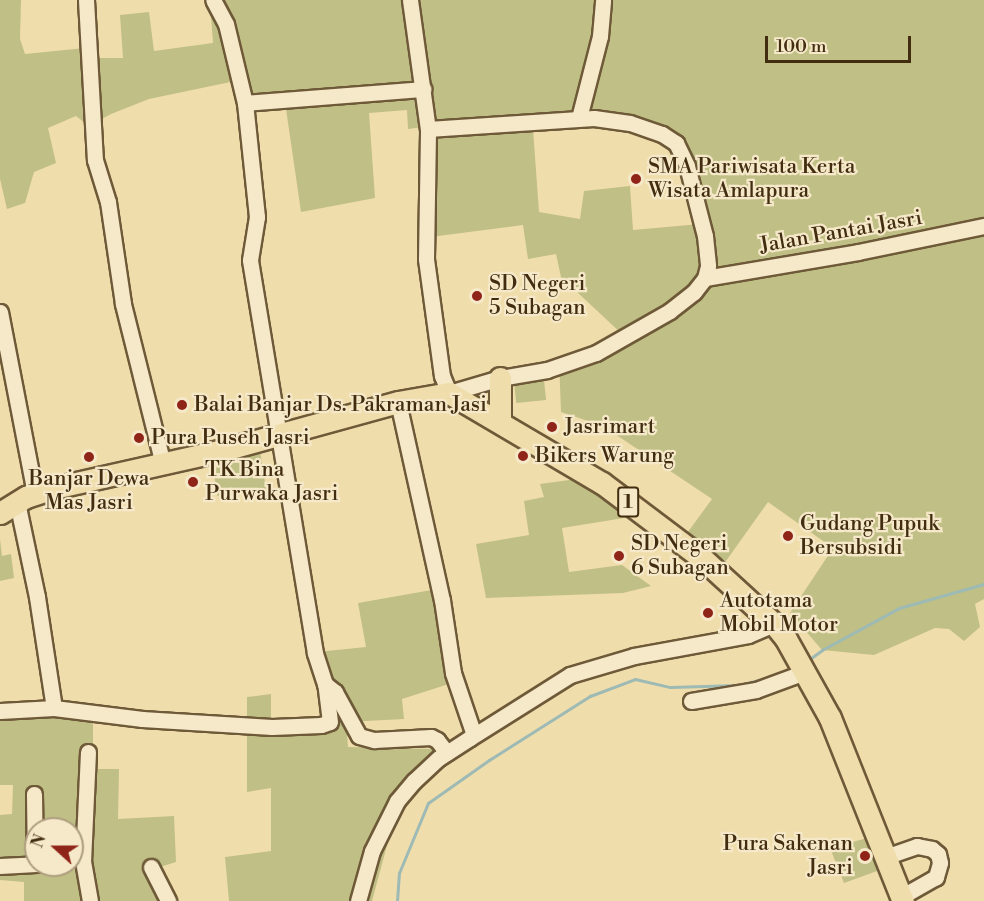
<!DOCTYPE html>
<html>
<head>
<meta charset="utf-8">
<style>
  body { margin:0 }
  #map { position:relative; width:984px; height:901px; overflow:hidden; background:#f0ddac; font-family:"Libre Bodoni",serif }
  div>[style] { position:absolute }
  .green>* { inset:0; background:#c0bf85; transform-origin:0 0 }
  .stream>* { height:3px; margin:-1.5px; padding:0 1.5px; transform-origin:1.5px; border-radius:1.5px; background:#9ebab4 }
  .roads { filter:drop-shadow(2px 0 #6e5938) drop-shadow(-2px 0 #6e5938) drop-shadow(0 2px #6e5938) drop-shadow(0 -2px #6e5938) }
  .minor>* { height:15px; margin:-7.5px; padding:0 7.5px; transform-origin:7.5px; border-radius:7.5px; background:#f5e9c9 }
  .highway>* { height:21px; margin:-10.5px; padding:0 10.5px; transform-origin:10.5px; border-radius:10.5px; background:#f0ddac }
  .dots>* { width:16px; height:16px; translate:-50% -50%; box-sizing:border-box; border:3px solid #f5e9c9; border-radius:50% }
  span { translate:-50% -50%; white-space:nowrap; text-align:center; line-height:1.15; -webkit-text-stroke:4.5px #f5e9c9; paint-order:stroke }
  .shield-label span { padding:2px 4px; background:#f5e9c9; border:2px solid; border-radius:4px; -webkit-text-stroke-width:0 }
  .shield-label { font-size:20px; color:#432d11; font-weight:700 }
  .poi-label { font-size:21px; color:#432d11 }
  .left { translate:0 -50%; text-align:left }
  .right { translate:-100% -50%; text-align:right }
  .street-label { font-size:21px; color:#432d11 }
  .north { position:absolute; left:24px; top:817px; width:60px; height:60px; box-sizing:border-box; background:#f5e9c9; border:2px solid #ae9e7f; border-radius:50%; rotate:291deg; font-size:16px; font-weight:700; line-height:24px; text-align:center; color:#432d11 }
  .north::after { content:''; display:block; margin:auto; width:21px; height:27px; background:#8f2418; clip-path:polygon(50% 0,100% 100%,50% 72%,0 100%) }
  .scale { position:absolute; left:765px; top:36px; width:146px; height:27px; box-sizing:border-box; border:3px solid #432d11; border-top:0; padding-left:8px; font-size:18px; line-height:21px; white-space:nowrap; color:#432d11; -webkit-text-stroke:4px #f5e9c9; paint-order:stroke }
</style>
</head>
<body>
<div id="map">
  <div class="green">
    <div style="clip-path:polygon(evenodd,0 0,21px 0,20px 39px,25px 54px,95px 47px,96px 58px,123px 58px,120px 15px,149px 12px,154px 51px,213px 43px,210px 2px,214px 0,984px 0,984px 599px,975px 604px,980px 627px,964px 641px,949px 629px,935px 628px,874px 655px,822px 650px,790px 613px,833px 548px,768px 502px,726px 561px,685px 536px,712px 499px,603px 426px,561px 412px,559px 360px,623px 335px,561px 277px,556px 254px,528px 259px,523px 225px,430px 237px,430px 126px,408px 129px,407px 110px,369px 113px,375px 198px,301px 212px,285px 102px,243px 110px,240px 80px,149px 99px,111px 114px,89px 126px,76px 116px,48px 128px,56px 163px,34px 172px,25px 203px,7px 209px,0 179px,0 0,579px 126px,621px 127px,673px 141px,700px 224px,633px 230px,630px 186px,584px 191px,580px 219px,539px 212px,533px 129px,579px 126px)"></div>
    <div style="left:544px;top:380px;width:20px;height:30px;rotate:84deg"></div>
    <div style="left:260px;top:451px;width:38px;height:49px;rotate:81deg"></div>
    <div style="clip-path:polygon(591px 477px,637px 504px,630px 517px,562px 528px,569px 572px,622px 565px,651px 586px,623px 593px,486px 598px,476px 544px,529px 535px,524px 501px,544px 497px,540px 484px)"></div>
    <div style="clip-path:polygon(0 539px,2px 556px,11px 554px,14px 578px,0 581px)"></div>
    <div style="clip-path:polygon(443px 588px,451px 605px,452px 683px,402px 699px,404px 719px,346px 722px,348px 747px,434px 749px,424px 777px,396px 812px,372px 901px,229px 901px,225px 857px,271px 851px,271px 788px,247px 792px,247px 697px,271px 694px,271px 725px,327px 721px,317px 652px,366px 647px,358px 603px)"></div>
    <div style="clip-path:polygon(evenodd,0 706px,93px 710px,93px 769px,119px 769px,118px 819px,174px 816px,176px 862px,160px 867px,162px 901px,24px 901px,24px 882px,0 880px,0 815px,12px 814px,13px 785px,0 785px,0 706px,36px 829px,72px 829px,72px 865px,36px 865px,36px 829px)"></div>
    <div style="clip-path:polygon(886px 833px,899px 863px,844px 883px,830px 848px)"></div>
  </div>
  <div class="stream">
    <div style="left:807px;top:661px;width:19px;rotate:-36deg"></div>
    <div style="left:822px;top:650px;width:88px;rotate:-28.6deg"></div>
    <div style="left:899px;top:608px;width:88px;rotate:-15.8deg"></div>
    <div style="left:397px;top:901px;width:28px;rotate:-86deg"></div>
    <div style="left:399px;top:873px;width:76px;rotate:-67.5deg"></div>
    <div style="left:428px;top:803px;width:75px;rotate:-35.2deg"></div>
    <div style="left:489px;top:760px;width:120px;rotate:-32.4deg"></div>
    <div style="left:590px;top:696px;width:48px;rotate:-20.7deg"></div>
    <div style="left:635px;top:679px;width:36px;rotate:13deg"></div>
    <div style="left:670px;top:687px;width:69px;rotate:-1.7deg"></div>
    <div style="left:739px;top:685px;width:33px;rotate:-14deg"></div>
  </div>
  <div class="roads">
    <div class="minor">
      <div style="left:86px;top:0;width:160px;rotate:86.8deg"></div>
      <div style="left:95px;top:160px;width:44px;rotate:72.8deg"></div>
      <div style="left:108px;top:202px;width:103px;rotate:81.6deg"></div>
      <div style="left:123px;top:304px;width:165px;rotate:76deg"></div>
      <div style="left:410px;top:0;width:130px;rotate:82.1deg"></div>
      <div style="left:428px;top:129px;width:166px;rotate:-3.8deg"></div>
      <div style="left:594px;top:118px;width:36px;rotate:8deg"></div>
      <div style="left:630px;top:123px;width:34px;rotate:19deg"></div>
      <div style="left:662px;top:134px;width:17px;rotate:33deg"></div>
      <div style="left:676px;top:143px;width:25px;rotate:64deg"></div>
      <div style="left:687px;top:166px;width:72px;rotate:75.6deg"></div>
      <div style="left:705px;top:236px;width:30px;rotate:84deg"></div>
      <div style="left:708px;top:266px;width:12px;rotate:104deg"></div>
      <div style="left:705px;top:278px;width:18px;rotate:128deg"></div>
      <div style="left:694px;top:292px;width:31px;rotate:142deg"></div>
      <div style="left:670px;top:311px;width:85px;rotate:150.4deg"></div>
      <div style="left:596px;top:353px;width:52px;rotate:160.9deg"></div>
      <div style="left:547px;top:370px;width:48px;rotate:170.3deg"></div>
      <div style="left:500px;top:378px;width:53px;rotate:163.6deg"></div>
      <div style="left:449px;top:393px;width:18px;rotate:-112deg"></div>
      <div style="left:442px;top:376px;width:118px;rotate:-97.8deg"></div>
      <div style="left:426px;top:259px;width:130px;rotate:-89.1deg"></div>
      <div style="left:245px;top:103px;width:179px;rotate:-4.5deg"></div>
      <div style="left:579px;top:118px;width:85px;rotate:-75.6deg"></div>
      <div style="left:600px;top:36px;width:36px;rotate:-85deg"></div>
      <div style="left:705px;top:278px;width:155px;rotate:-9.6deg"></div>
      <div style="left:858px;top:252px;width:129px;rotate:-11.7deg"></div>
      <div style="left:0;top:312px;width:185px;rotate:79.1deg"></div>
      <div style="left:398px;top:402px;width:203px;rotate:77.5deg"></div>
      <div style="left:442px;top:600px;width:74px;rotate:81.4deg"></div>
      <div style="left:453px;top:673px;width:65px;rotate:71.3deg"></div>
      <div style="left:17px;top:502px;width:97px;rotate:78.1deg"></div>
      <div style="left:37px;top:597px;width:112px;rotate:81.3deg"></div>
      <div style="left:325px;top:684px;width:13px;rotate:39deg"></div>
      <div style="left:335px;top:692px;width:50px;rotate:61.4deg"></div>
      <div style="left:359px;top:736px;width:16px;rotate:15deg"></div>
      <div style="left:374px;top:740px;width:57px;rotate:-3deg"></div>
      <div style="left:431px;top:737px;width:7px;rotate:27deg"></div>
      <div style="left:437px;top:740px;width:16px;rotate:52deg"></div>
      <div style="left:691px;top:701px;width:66px;rotate:-9.6deg"></div>
      <div style="left:756px;top:690px;width:52px;rotate:-20.2deg"></div>
      <div style="left:0;top:711px;width:54px;rotate:-3.2deg"></div>
      <div style="left:54px;top:708px;width:89px;rotate:7.1deg"></div>
      <div style="left:142px;top:719px;width:130px;rotate:3.5deg"></div>
      <div style="left:272px;top:727px;width:49px;rotate:-2.3deg"></div>
      <div style="left:321px;top:725px;width:9px;rotate:-18deg"></div>
      <div style="left:330px;top:722px;width:38px;rotate:-97deg"></div>
      <div style="left:325px;top:684px;width:33px;rotate:-108deg"></div>
      <div style="left:315px;top:653px;width:398px;rotate:-99.4deg"></div>
      <div style="left:250px;top:260px;width:44px;rotate:-80.8deg"></div>
      <div style="left:257px;top:217px;width:115px;rotate:-96deg"></div>
      <div style="left:245px;top:103px;width:81px;rotate:-103.5deg"></div>
      <div style="left:226px;top:24px;width:27px;rotate:-118deg"></div>
      <div style="left:88px;top:752px;width:109px;rotate:92.6deg"></div>
      <div style="left:83px;top:861px;width:41px;rotate:80.1deg"></div>
      <div style="left:34px;top:794px;width:70px;rotate:89.2deg"></div>
      <div style="left:885px;top:857px;width:34px;rotate:-19deg"></div>
      <div style="left:917px;top:846px;width:15px;rotate:11deg"></div>
      <div style="left:932px;top:849px;width:8px;rotate:40deg"></div>
      <div style="left:938px;top:854px;width:9px;rotate:77deg"></div>
      <div style="left:940px;top:863px;width:15px;rotate:106deg"></div>
      <div style="left:936px;top:877px;width:40px;rotate:150.3deg"></div>
      <div style="left:0;top:866px;width:36px;rotate:-3deg"></div>
      <div style="left:151px;top:867px;width:38px;rotate:63deg"></div>
      <div style="left:358px;top:901px;width:52px;rotate:-74.4deg"></div>
      <div style="left:372px;top:851px;width:56px;rotate:-63.4deg"></div>
      <div style="left:397px;top:801px;width:26px;rotate:-50deg"></div>
      <div style="left:414px;top:781px;width:34px;rotate:-43deg"></div>
      <div style="left:439px;top:758px;width:37px;rotate:-33deg"></div>
      <div style="left:470px;top:738px;width:118px;rotate:-32.2deg"></div>
      <div style="left:570px;top:675px;width:67px;rotate:-16.5deg"></div>
      <div style="left:634px;top:656px;width:116px;rotate:-10.4deg"></div>
      <div style="left:748px;top:635px;width:28px;rotate:-23deg"></div>
    </div>
    <div class="highway">
      <div style="left:500px;top:378px;width:43px;rotate:90deg"></div>
      <div style="left:0;top:513px;width:31px;rotate:-32deg"></div>
      <div style="left:26px;top:497px;width:29px;rotate:-18deg"></div>
      <div style="left:54px;top:488px;width:173px;rotate:-12.7deg"></div>
      <div style="left:223px;top:450px;width:181px;rotate:-15.3deg"></div>
      <div style="left:398px;top:402px;width:52px;rotate:-10deg"></div>
      <div style="left:449px;top:393px;width:178px;rotate:30.5deg"></div>
      <div style="left:602px;top:483px;width:126px;rotate:37deg"></div>
      <div style="left:703px;top:559px;width:96px;rotate:42.5deg"></div>
      <div style="left:774px;top:624px;width:19px;rotate:51deg"></div>
      <div style="left:786px;top:639px;width:90px;rotate:60.9deg"></div>
      <div style="left:830px;top:718px;width:197px;rotate:68.3deg"></div>
    </div>
  </div>
  <div class="dots">
    <div style="left:636px;top:179px;background:#8f2418"></div>
    <div style="left:477px;top:296px;background:#8f2418"></div>
    <div style="left:182px;top:405px;background:#8f2418"></div>
    <div style="left:552px;top:427px;background:#8f2418"></div>
    <div style="left:139px;top:438px;background:#8f2418"></div>
    <div style="left:523px;top:456px;background:#8f2418"></div>
    <div style="left:89px;top:457px;background:#8f2418"></div>
    <div style="left:193px;top:482px;background:#8f2418"></div>
    <div style="left:788px;top:536px;background:#8f2418"></div>
    <div style="left:619px;top:556px;background:#8f2418"></div>
    <div style="left:708px;top:613px;background:#8f2418"></div>
    <div style="left:865px;top:856px;background:#8f2418"></div>
  </div>
  <div class="shield-label">
    <span style="left:628px;top:502px">1</span>
  </div>
  <div class="poi-label">
    <span class="left" style="left:648px;top:179px">SMA Pariwisata Kerta<br>Wisata Amlapura</span>
    <span class="left" style="left:489px;top:296px">SD Negeri<br>5 Subagan</span>
    <span class="left" style="left:194px;top:405px">Balai Banjar Ds. Pakraman Jasi</span>
    <span class="left" style="left:564px;top:427px">Jasrimart</span>
    <span class="left" style="left:151px;top:438px">Pura Puseh Jasri</span>
    <span class="left" style="left:535px;top:456px">Bikers Warung</span>
    <span class="left" style="left:205px;top:482px">TK Bina<br>Purwaka Jasri</span>
    <span style="left:89px;top:491px">Banjar Dewa<br>Mas Jasri</span>
    <span class="left" style="left:800px;top:536px">Gudang Pupuk<br>Bersubsidi</span>
    <span class="left" style="left:631px;top:556px">SD Negeri<br>6 Subagan</span>
    <span class="left" style="left:720px;top:613px">Autotama<br>Mobil Motor</span>
    <span class="right" style="left:853px;top:856px">Pura Sakenan<br>Jasri</span>
  </div>
  <div class="street-label">
    <span style="left:841px;top:232px;rotate:-10deg">Jalan Pantai Jasri</span>
  </div>
  <div class="north">N</div>
  <div class="scale">100 m</div>
</div>
</body>
</html>
